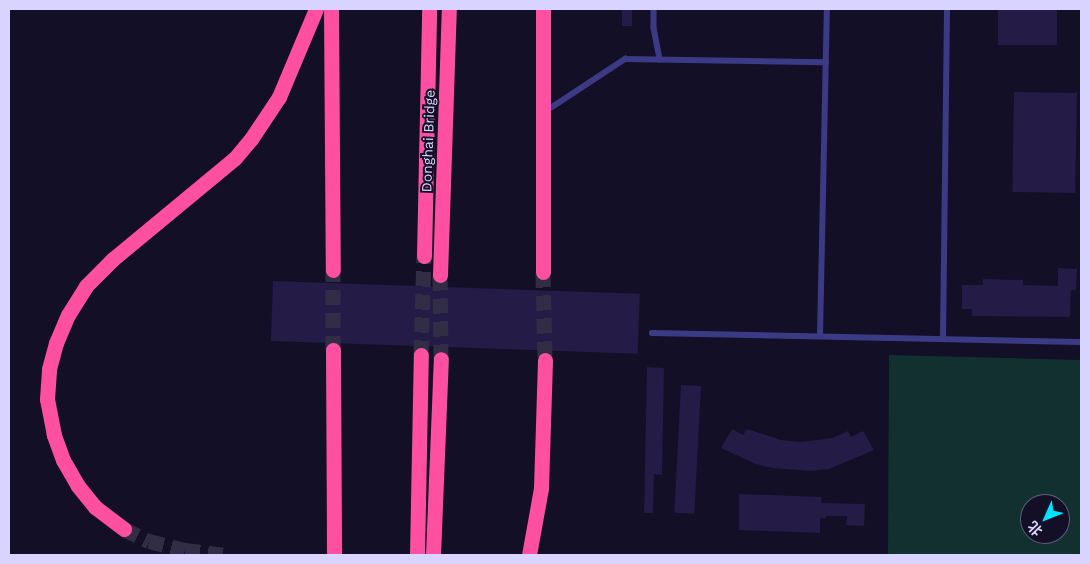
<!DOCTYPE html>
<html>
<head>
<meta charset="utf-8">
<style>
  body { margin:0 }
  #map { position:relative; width:1090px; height:564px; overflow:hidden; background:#130f26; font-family:"Work Sans","Noto Sans SC",sans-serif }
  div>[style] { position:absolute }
  .green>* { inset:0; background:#12302f }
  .building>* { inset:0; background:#241b47; transform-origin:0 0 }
  .motorway-tunnel>* { height:15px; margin-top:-7.5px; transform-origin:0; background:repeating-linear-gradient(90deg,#312d47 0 15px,transparent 0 23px) }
  .service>* { height:5.5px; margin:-2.75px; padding:0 2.75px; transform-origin:2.75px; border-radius:2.75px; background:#3d3a85 }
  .motorway>* { height:15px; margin:-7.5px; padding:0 7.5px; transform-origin:7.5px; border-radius:7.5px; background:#ff4fa3 }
  span { translate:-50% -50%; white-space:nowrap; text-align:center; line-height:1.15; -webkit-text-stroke:4px #130f26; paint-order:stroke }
  .street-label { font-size:14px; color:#d9d4ff }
  .frame { position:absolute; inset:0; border:10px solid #d9d4ff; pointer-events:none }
  .north { position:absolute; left:1020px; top:494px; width:50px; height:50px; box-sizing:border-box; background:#130f26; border:1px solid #625e7d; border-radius:50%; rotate:226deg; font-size:14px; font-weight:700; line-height:20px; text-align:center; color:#d9d4ff }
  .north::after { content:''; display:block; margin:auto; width:18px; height:22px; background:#00e5ff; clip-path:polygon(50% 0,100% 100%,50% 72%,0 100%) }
</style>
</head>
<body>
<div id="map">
  <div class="green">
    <div style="clip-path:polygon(evenodd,889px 355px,1081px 360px,1081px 555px,888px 555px,889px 355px,1030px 504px,1060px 504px,1060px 534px,1030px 534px,1030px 504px)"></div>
  </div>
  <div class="building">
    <div style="left:622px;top:9px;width:10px;height:17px"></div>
    <div style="left:998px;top:9px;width:59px;height:36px"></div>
    <div style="left:1014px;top:92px;width:63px;height:100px;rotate:1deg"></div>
    <div style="clip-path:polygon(1058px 268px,1077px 269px,1076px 290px,1071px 290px,1070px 317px,972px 316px,972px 309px,962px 309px,962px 285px,983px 285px,983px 279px,1023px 280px,1023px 285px,1058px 286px)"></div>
    <div style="left:273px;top:281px;width:367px;height:60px;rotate:2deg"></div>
    <div style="clip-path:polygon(647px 367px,664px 368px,662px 475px,654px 474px,653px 513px,644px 513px)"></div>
    <div style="left:681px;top:385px;width:20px;height:128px;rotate:3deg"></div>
    <div style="clip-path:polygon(732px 429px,743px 435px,747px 429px,781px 440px,800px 442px,833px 438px,848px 431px,851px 437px,863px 431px,874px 450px,829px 469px,811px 471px,773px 468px,756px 464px,721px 448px)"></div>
    <div style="clip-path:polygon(739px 494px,822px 497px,821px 503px,865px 504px,864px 526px,846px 525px,847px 516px,826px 516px,825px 518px,820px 518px,820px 533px,739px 530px)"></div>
  </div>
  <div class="motorway-tunnel">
    <div style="left:543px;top:272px;width:88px;rotate:88.7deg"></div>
    <div style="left:440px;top:275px;width:84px;rotate:89.3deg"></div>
    <div style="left:333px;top:350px;width:80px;rotate:-90deg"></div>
    <div style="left:421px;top:355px;width:99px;rotate:-88.3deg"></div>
    <div style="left:124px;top:529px;width:28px;rotate:26deg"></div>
    <div style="left:149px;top:541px;width:37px;rotate:14deg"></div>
    <div style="left:185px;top:550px;width:38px;rotate:7deg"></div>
  </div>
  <div class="service">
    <div style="left:654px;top:9px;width:19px;rotate:90deg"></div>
    <div style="left:654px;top:28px;width:32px;rotate:79deg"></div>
    <div style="left:546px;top:111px;width:95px;rotate:-33.4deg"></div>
    <div style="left:625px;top:59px;width:201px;rotate:0.9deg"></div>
    <div style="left:652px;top:333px;width:429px;rotate:1.2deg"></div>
    <div style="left:820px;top:336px;width:327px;rotate:-88.8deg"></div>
    <div style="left:943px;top:339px;width:330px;rotate:-89.3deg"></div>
  </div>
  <div class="motorway">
    <div style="left:331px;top:9px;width:261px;rotate:89.6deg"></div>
    <div style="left:424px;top:256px;width:247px;rotate:-88.8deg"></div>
    <div style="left:543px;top:272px;width:263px;rotate:-90deg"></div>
    <div style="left:440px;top:275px;width:266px;rotate:-88.1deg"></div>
    <div style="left:333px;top:350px;width:205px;rotate:89.7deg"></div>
    <div style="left:124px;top:529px;width:36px;rotate:-143deg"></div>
    <div style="left:95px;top:507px;width:27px;rotate:-129deg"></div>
    <div style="left:78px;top:486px;width:30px;rotate:-120deg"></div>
    <div style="left:63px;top:460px;width:27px;rotate:-110deg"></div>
    <div style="left:54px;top:435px;width:37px;rotate:-101deg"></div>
    <div style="left:47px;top:399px;width:30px;rotate:-86deg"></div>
    <div style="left:49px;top:369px;width:27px;rotate:-75deg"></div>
    <div style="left:56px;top:343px;width:30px;rotate:-67deg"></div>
    <div style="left:68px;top:315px;width:34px;rotate:-58deg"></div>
    <div style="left:86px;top:286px;width:38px;rotate:-45deg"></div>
    <div style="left:113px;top:259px;width:158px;rotate:-39.6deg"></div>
    <div style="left:235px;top:158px;width:25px;rotate:-50deg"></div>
    <div style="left:251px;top:139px;width:50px;rotate:-56.3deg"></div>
    <div style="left:279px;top:97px;width:95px;rotate:-67.2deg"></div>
    <div style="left:417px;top:555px;width:200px;rotate:-88.9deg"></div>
    <div style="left:433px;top:555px;width:196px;rotate:-87.7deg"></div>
    <div style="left:529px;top:555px;width:68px;rotate:-79.8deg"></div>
    <div style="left:541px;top:488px;width:128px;rotate:-88.2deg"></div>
  </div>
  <div class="street-label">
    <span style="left:428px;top:141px;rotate:-88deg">Donghai Bridge</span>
  </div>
  <div class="frame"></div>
  <div class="north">北</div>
</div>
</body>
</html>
